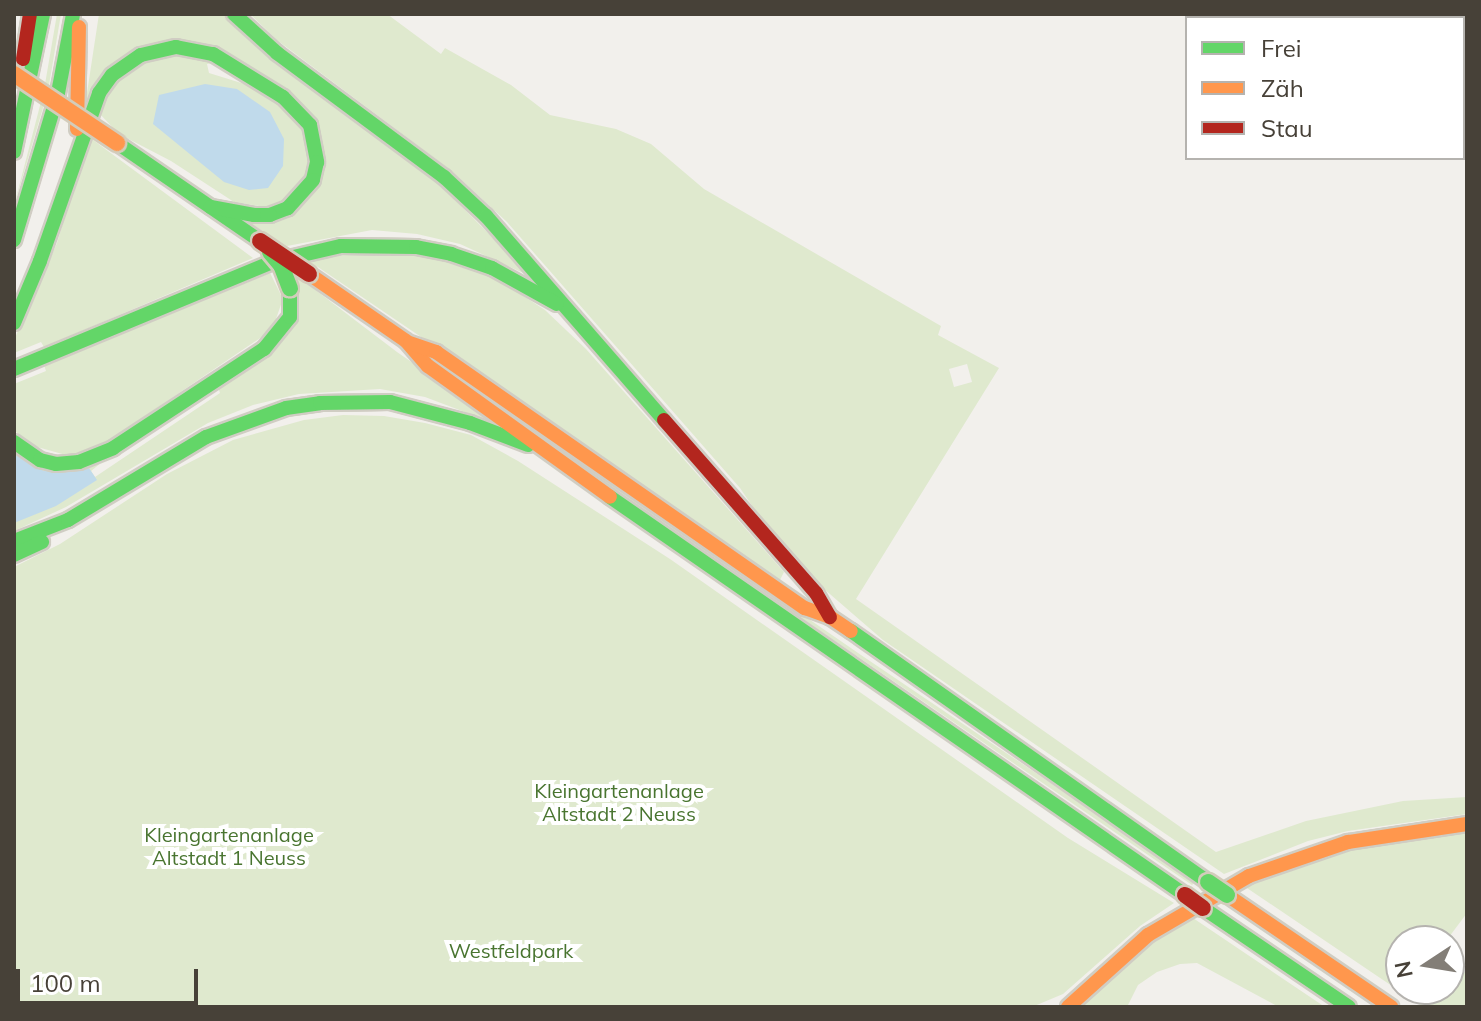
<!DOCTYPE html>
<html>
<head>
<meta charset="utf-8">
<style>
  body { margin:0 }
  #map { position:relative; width:1481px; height:1021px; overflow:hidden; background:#f2f0ec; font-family:Mulish,sans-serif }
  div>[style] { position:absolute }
  .green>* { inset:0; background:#dfe9ce }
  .water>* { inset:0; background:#c0daeb }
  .roads { filter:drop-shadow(2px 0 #d0cdc3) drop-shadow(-2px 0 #d0cdc3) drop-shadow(0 2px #d0cdc3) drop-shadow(0 -2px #d0cdc3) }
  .fast>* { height:14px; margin:-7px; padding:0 7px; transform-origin:7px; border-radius:7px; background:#63d668 }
  .slow>* { height:14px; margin:-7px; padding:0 7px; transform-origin:7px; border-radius:7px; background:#ff974d }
  .jam>* { height:14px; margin:-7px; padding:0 7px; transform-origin:7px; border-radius:7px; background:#b3261e }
  .rail>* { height:4px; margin-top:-2px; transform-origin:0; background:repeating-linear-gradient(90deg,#dadad9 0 10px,transparent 0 20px) }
  .bridges { filter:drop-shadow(2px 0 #d3ccbb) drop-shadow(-2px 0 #d3ccbb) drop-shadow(0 2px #d3ccbb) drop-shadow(0 -2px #d3ccbb) }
  .fast-bridge>* { height:16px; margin:-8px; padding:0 8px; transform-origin:8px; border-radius:8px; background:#63d668 }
  .slow-bridge>* { height:16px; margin:-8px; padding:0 8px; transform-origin:8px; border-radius:8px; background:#ff974d }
  .jam-bridge>* { height:16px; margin:-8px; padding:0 8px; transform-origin:8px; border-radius:8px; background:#b3261e }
  span { translate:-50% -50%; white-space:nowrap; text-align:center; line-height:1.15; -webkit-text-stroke:8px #fff; paint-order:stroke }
  .park-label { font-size:20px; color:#497530 }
  .frame { position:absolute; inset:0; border:16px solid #474138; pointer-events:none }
  .legend { position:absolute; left:1185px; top:16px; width:280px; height:144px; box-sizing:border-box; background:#fff; border:2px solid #b5b3af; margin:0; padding:10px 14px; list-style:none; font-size:24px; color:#474138 }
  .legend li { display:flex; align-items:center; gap:16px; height:40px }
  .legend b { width:40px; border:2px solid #b5b3af }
  .north { position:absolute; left:1385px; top:925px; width:80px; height:80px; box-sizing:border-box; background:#fff; border:2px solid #b5b3af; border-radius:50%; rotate:258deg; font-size:22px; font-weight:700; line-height:32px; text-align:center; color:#474138 }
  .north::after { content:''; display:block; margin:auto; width:28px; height:36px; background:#837e77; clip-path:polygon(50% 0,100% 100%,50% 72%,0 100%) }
  .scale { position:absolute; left:16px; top:969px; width:182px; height:36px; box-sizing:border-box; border:4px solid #474138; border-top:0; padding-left:10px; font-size:24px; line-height:28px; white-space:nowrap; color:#474138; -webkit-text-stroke:6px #fff; paint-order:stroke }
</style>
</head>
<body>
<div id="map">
  <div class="green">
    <div style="clip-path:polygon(57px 14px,61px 14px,48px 91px,14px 206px,44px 90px)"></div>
    <div style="clip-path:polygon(99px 14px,224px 14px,261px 51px,439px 184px,532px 277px,460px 244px,417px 234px,372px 230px,287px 246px,239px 216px,278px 218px,323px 151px,255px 72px,162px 45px,85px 106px)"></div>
    <div style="clip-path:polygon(evenodd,250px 14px,387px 14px,441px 54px,445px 48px,511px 85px,550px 115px,616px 129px,651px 144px,704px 189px,941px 326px,938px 335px,999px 368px,856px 599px,1216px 852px,1306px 821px,1403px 801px,1467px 797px,1467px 814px,1348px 831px,1308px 841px,1224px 874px,883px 640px,816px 582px,772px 535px,740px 488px,507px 222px,453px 172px,277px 40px,250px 14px,967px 364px,972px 382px,954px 387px,949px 369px,967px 364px)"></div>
    <div style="clip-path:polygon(172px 55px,215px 63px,207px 64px,209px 73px,251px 86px,271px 98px,301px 125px,309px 163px,305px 177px,283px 201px,266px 207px,234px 202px,171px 161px,119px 134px,97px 111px,124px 74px,138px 65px)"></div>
    <div style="clip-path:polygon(89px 137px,253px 258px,44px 347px,41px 342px,14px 353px,14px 340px,57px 243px)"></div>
    <div style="clip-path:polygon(361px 252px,409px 254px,451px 262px,497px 279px,545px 310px,586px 349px,784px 572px,780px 580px,309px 261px)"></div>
    <div style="clip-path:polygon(270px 273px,283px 299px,272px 330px,111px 439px,86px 451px,66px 455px,30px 445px,14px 430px,14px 384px,46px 371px,44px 365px)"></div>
    <div style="clip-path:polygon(293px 273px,397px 352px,507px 428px,425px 397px,380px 389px,299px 394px,253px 405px,208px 423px,66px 507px,14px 531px,14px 451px,24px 459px,112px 454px,91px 471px,95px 477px,220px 393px,218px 387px,286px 336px)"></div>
    <div style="clip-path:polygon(435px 361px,861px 655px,1196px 881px,1192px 885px,681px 536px,435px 364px)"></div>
    <div style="clip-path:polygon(343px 415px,384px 416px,425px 423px,471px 435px,518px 461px,670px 559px,1068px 838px,1174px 903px,1140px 926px,1063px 994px,1032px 1007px,14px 1007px,14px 567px,60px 544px,167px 474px,233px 440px,304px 420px)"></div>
    <div style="clip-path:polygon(1467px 829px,1467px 913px,1446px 941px,1401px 941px,1401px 989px,1449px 989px,1449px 962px,1467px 974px,1467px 1007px,1423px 1007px,1244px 886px,1308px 858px,1389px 839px)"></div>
    <div style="clip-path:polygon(1190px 916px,1325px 1007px,1279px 1007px,1197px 963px,1180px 964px,1157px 972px,1138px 985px,1127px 1007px,1077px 1007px,1152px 940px)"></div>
  </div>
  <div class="water">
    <div style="clip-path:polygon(205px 84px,237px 89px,270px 112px,284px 139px,283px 166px,268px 188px,249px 190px,224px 182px,153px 124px,159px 95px)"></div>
    <div style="clip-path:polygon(14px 454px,44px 471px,71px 472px,89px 468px,97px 480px,56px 506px,14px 523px)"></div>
  </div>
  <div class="roads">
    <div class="fast">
      <div style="left:234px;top:14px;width:58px;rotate:42.2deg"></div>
      <div style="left:277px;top:53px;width:208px;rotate:36.6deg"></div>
      <div style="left:444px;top:177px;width:57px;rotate:42.9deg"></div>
      <div style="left:486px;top:216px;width:271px;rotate:48.9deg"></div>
      <div style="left:117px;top:143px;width:173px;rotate:34.4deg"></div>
      <div style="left:14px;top:152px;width:141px;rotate:-78.1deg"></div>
      <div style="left:14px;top:240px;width:153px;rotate:-73.3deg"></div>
      <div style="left:58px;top:93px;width:80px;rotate:-79.2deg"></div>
      <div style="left:14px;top:323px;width:67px;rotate:-67.2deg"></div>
      <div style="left:40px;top:261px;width:178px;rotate:-70.6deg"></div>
      <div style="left:99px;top:93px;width:22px;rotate:-54deg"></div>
      <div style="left:112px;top:75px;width:35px;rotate:-35deg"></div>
      <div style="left:141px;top:55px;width:36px;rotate:-13deg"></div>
      <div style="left:176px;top:47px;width:38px;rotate:11deg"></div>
      <div style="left:213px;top:54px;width:82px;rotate:31.6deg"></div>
      <div style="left:283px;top:97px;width:39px;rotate:46deg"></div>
      <div style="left:310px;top:125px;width:38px;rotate:79deg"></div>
      <div style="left:317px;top:162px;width:18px;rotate:103deg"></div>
      <div style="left:313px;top:180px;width:38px;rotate:132deg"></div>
      <div style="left:288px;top:208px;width:19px;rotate:159deg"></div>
      <div style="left:270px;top:215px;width:16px;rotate:180deg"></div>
      <div style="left:254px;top:215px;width:44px;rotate:-169.5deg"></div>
      <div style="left:14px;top:369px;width:279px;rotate:-22.5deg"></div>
      <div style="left:272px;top:262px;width:71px;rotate:-13.1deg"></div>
      <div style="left:341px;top:246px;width:75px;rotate:0.8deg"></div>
      <div style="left:416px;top:247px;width:36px;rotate:11deg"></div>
      <div style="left:451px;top:254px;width:43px;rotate:18.9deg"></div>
      <div style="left:492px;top:268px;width:74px;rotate:29deg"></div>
      <div style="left:14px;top:442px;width:32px;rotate:35deg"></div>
      <div style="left:40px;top:460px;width:16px;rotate:14deg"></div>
      <div style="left:56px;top:464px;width:23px;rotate:-5deg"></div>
      <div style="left:79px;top:462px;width:37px;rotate:-22deg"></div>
      <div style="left:113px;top:448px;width:181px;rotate:-33.3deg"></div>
      <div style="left:264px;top:349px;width:41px;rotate:-50.9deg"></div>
      <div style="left:290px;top:317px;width:29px;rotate:-90deg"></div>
      <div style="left:610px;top:497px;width:699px;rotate:34.69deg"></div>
      <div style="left:14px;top:541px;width:58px;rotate:-21.3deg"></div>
      <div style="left:68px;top:520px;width:161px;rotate:-31deg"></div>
      <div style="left:206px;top:437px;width:85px;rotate:-19.9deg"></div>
      <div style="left:286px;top:408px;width:34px;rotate:-8deg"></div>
      <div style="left:320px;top:403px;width:70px;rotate:-0.8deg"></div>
      <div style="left:390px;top:402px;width:83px;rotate:14.7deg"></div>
      <div style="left:470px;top:423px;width:62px;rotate:20.8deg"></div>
      <div style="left:14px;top:555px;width:31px;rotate:-25deg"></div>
      <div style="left:851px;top:631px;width:436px;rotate:35.1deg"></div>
      <div style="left:1203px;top:908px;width:176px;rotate:34.1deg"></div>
    </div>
    <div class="slow">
      <div style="left:77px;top:129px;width:102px;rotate:-88.9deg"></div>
      <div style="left:309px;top:274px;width:118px;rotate:34.6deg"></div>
      <div style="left:406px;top:341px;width:33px;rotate:49deg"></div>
      <div style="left:428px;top:366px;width:224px;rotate:35.7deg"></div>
      <div style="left:410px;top:343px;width:28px;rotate:19deg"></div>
      <div style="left:436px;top:352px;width:449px;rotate:34.8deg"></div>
      <div style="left:805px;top:608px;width:27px;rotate:20deg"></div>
      <div style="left:830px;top:617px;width:25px;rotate:34deg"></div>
      <div style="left:1227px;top:895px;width:199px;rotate:34.3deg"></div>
      <div style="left:1068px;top:1007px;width:108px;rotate:-42deg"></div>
      <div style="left:1148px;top:935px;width:117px;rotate:-30.3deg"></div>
      <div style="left:1249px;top:876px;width:105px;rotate:-19deg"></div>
      <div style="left:1348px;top:842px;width:120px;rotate:-8.6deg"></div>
    </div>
    <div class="jam">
      <div style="left:23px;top:59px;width:46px;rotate:-81.2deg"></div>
      <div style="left:664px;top:420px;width:230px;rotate:48.7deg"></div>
      <div style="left:816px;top:593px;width:28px;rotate:60deg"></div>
    </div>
  </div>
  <div class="rail">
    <div style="left:1285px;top:14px;width:21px;rotate:11deg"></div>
    <div style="left:1325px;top:14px;width:22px;rotate:10deg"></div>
    <div style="left:1463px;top:39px;width:4px;rotate:14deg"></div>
  </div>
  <div class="bridges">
    <div class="fast-bridge">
      <div style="left:270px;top:252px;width:17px;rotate:50deg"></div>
      <div style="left:281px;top:265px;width:25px;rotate:69deg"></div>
      <div style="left:1208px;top:882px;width:23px;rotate:34deg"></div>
    </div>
    <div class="slow-bridge">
      <div style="left:14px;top:74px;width:124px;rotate:33.8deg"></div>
    </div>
    <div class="jam-bridge">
      <div style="left:260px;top:241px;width:59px;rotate:34deg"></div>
      <div style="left:1185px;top:895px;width:22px;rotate:36deg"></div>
    </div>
  </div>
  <div class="park-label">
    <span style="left:619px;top:802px">Kleingartenanlage<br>Altstadt 2 Neuss</span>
    <span style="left:229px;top:846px">Kleingartenanlage<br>Altstadt 1 Neuss</span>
    <span style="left:511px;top:950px">Westfeldpark</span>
  </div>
  <div class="frame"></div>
  <ul class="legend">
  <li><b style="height:10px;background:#63d668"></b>Frei</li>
  <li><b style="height:10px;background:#ff974d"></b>Zäh</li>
  <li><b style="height:10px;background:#b3261e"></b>Stau</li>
  </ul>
  <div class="north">N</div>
  <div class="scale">100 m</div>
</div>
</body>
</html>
